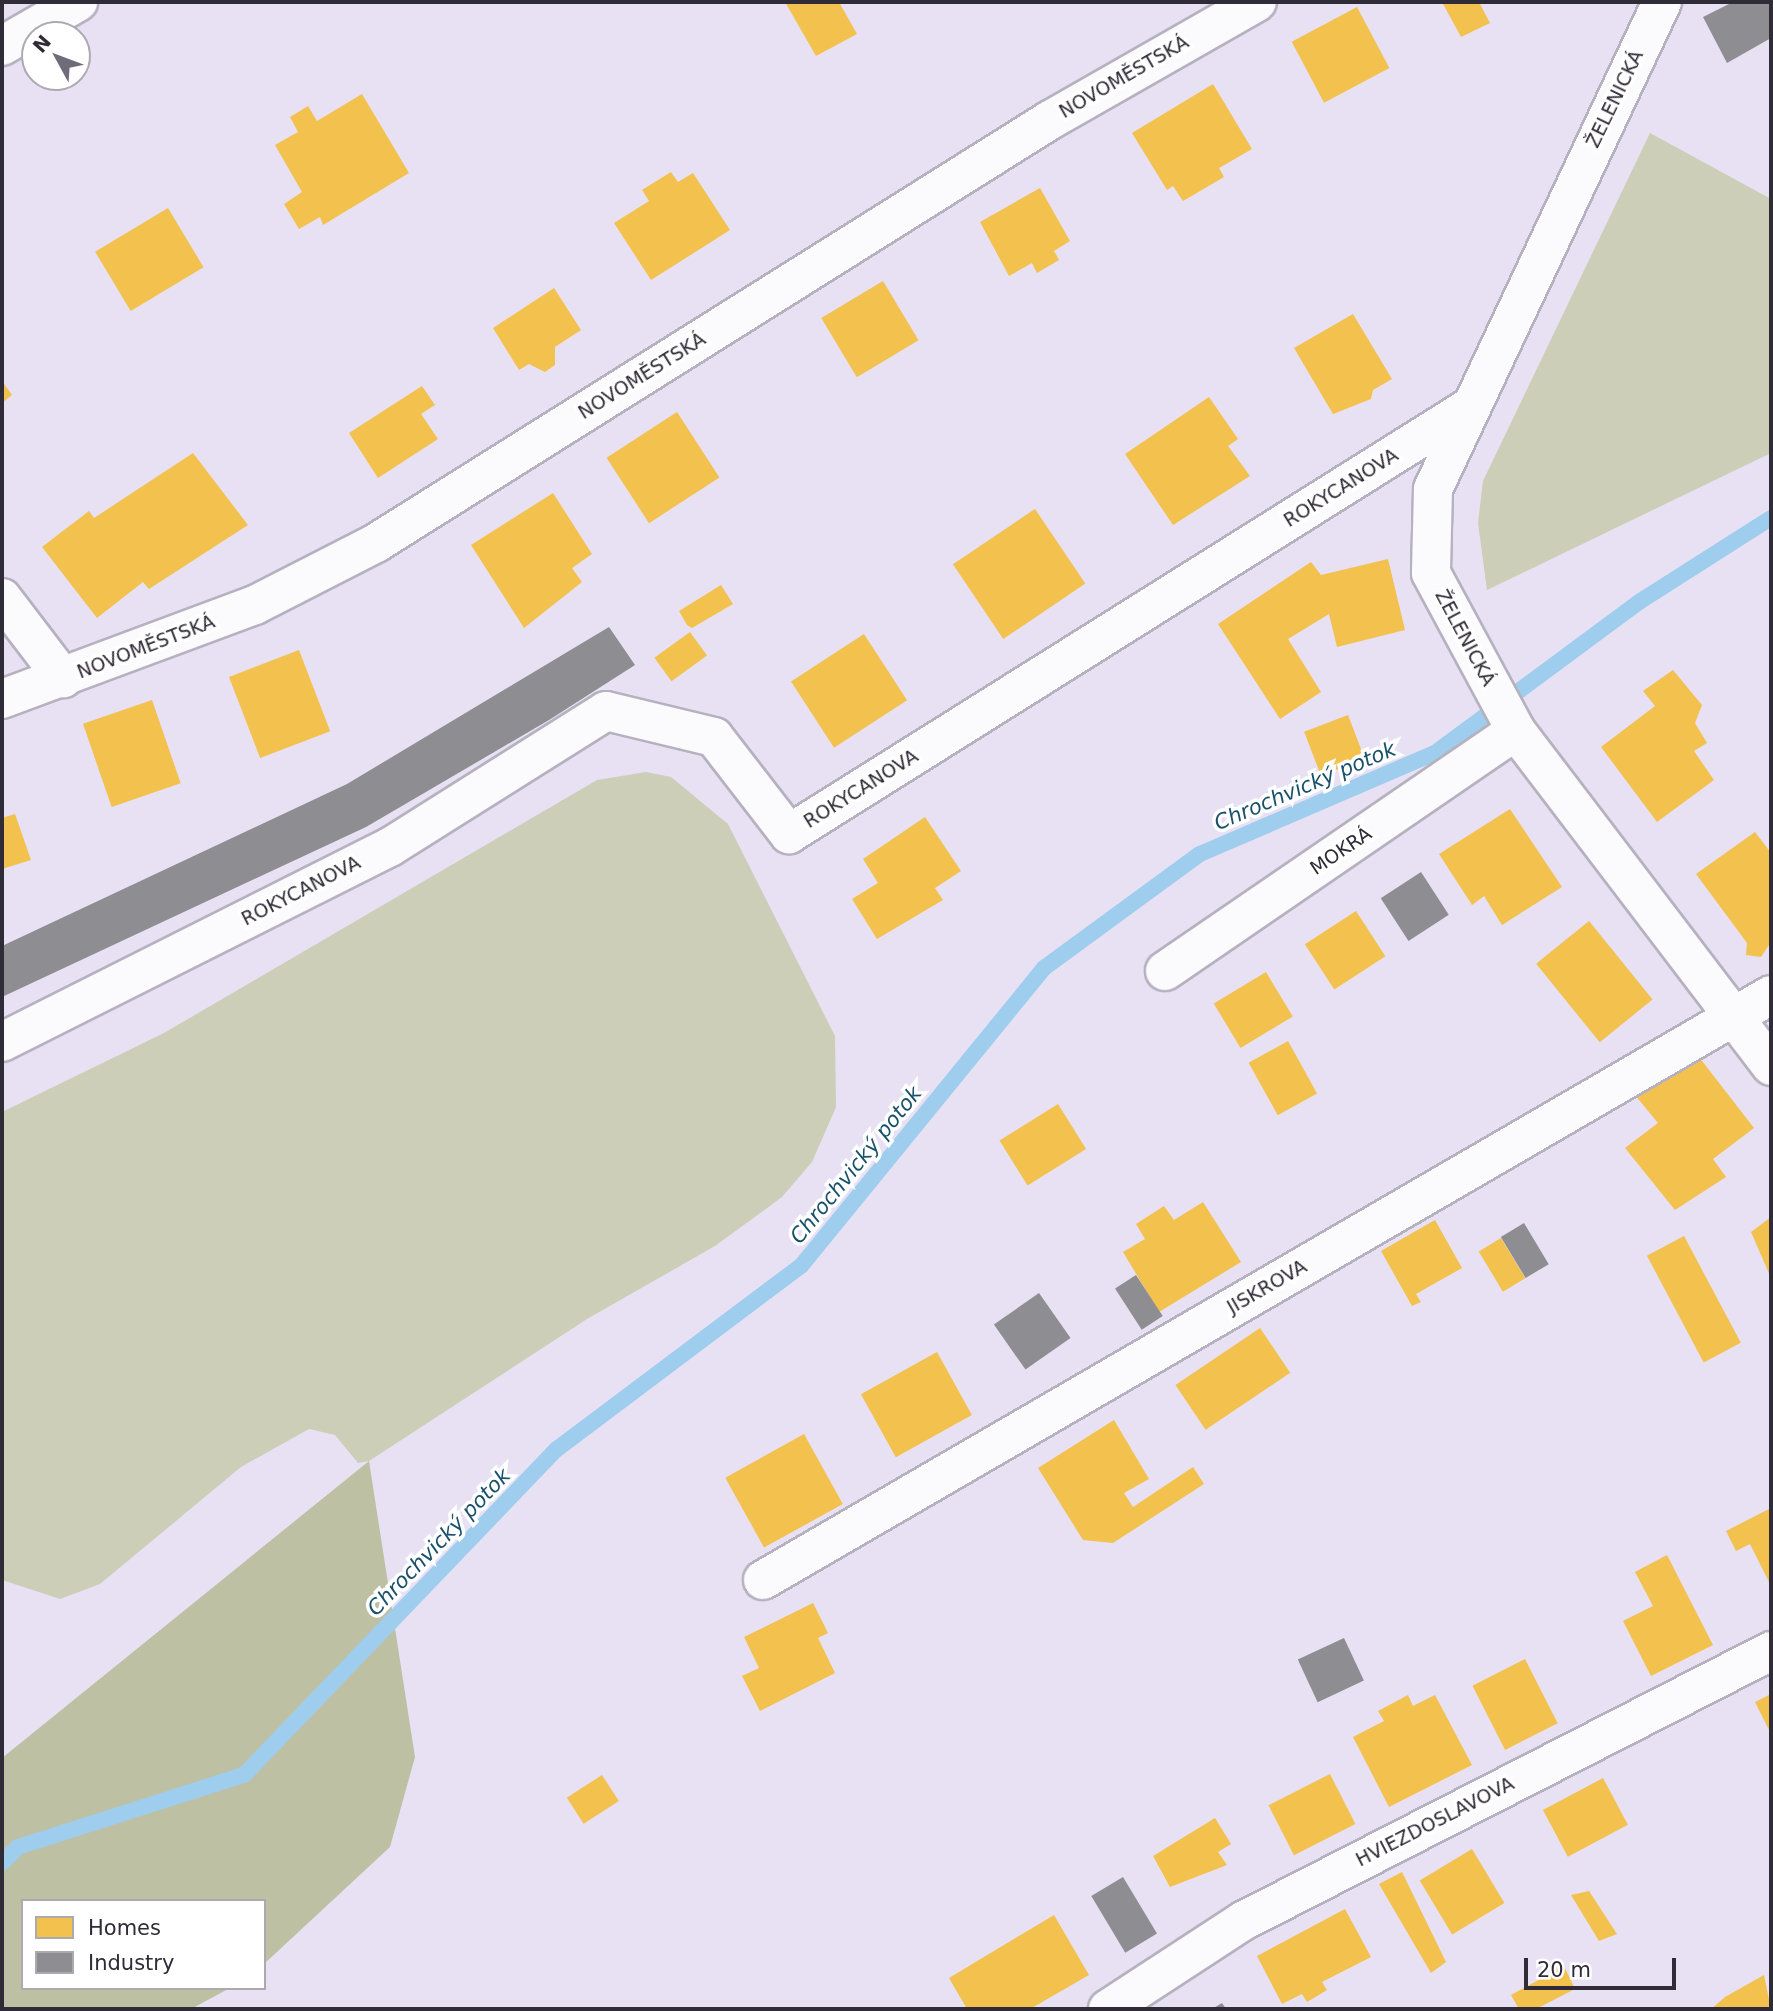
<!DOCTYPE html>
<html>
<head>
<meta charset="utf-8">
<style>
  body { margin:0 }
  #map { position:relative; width:1773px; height:2011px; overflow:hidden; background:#e7e1f3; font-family:"DejaVu Sans",sans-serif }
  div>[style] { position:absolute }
  .green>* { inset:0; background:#ccceb8 }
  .forest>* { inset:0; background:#bec0a4 }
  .homes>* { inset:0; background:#f2c14e; transform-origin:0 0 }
  .industry>* { inset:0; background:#8d8d92; transform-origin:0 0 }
  .stream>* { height:16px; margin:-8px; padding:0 8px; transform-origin:8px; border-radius:8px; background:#9ecded }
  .roads { filter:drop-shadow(2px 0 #b6b1bf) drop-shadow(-2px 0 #b6b1bf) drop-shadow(0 2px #b6b1bf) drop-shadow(0 -2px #b6b1bf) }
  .minor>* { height:38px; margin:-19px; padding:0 19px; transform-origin:19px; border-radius:19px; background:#fbfafd }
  span { translate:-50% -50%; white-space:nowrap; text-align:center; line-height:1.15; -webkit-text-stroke:7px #fff; paint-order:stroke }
  .street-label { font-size:19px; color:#2f2b37 }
  .water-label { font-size:21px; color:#19506a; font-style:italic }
  .frame { position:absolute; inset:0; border:4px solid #2f2b37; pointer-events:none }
  .legend { position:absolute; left:21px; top:1899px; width:245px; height:91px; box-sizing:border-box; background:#fff; border:2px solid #acaaaf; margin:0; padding:9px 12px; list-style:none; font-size:21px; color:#2f2b37 }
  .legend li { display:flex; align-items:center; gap:14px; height:35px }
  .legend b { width:35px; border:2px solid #acaaaf }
  .north { position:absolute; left:21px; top:21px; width:70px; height:70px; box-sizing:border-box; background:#fff; border:2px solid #acaaaf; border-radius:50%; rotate:311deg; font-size:19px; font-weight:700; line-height:28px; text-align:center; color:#2f2b37 }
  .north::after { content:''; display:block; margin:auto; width:24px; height:32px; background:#6f6b79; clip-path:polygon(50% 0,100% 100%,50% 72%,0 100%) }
  .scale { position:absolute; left:1524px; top:1958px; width:152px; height:32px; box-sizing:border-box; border:4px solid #2f2b37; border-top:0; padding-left:9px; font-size:21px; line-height:24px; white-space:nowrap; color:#2f2b37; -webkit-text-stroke:5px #fff; paint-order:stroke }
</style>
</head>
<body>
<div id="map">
  <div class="green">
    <div style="clip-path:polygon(1650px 133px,1771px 199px,1771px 453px,1487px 590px,1478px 523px,1483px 481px)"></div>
    <div style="clip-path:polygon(646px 772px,671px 777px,728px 824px,835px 1036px,836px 1107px,812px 1162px,782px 1197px,715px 1246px,587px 1319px,369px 1461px,358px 1463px,335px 1435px,309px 1429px,241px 1467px,100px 1584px,60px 1599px,2px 1580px,2px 1112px,164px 1033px,597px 780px)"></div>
  </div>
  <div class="forest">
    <div style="clip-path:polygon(369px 1461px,415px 1757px,390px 1847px,264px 1964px,264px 1901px,23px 1901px,23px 1988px,230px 1988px,191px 2009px,2px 2009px,2px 1758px)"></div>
  </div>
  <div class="homes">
    <div style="clip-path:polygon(785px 2px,839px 2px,857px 34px,816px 56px)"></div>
    <div style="clip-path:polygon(1442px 2px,1479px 2px,1490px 23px,1461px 37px)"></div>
    <div style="left:1357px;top:7px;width:69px;height:74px;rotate:62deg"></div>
    <div style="clip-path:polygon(1213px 84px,1252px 149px,1219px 168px,1224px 177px,1183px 201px,1173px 186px,1167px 190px,1132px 133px)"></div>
    <div style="clip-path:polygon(362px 94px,409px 173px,323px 225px,320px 217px,299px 229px,284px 204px,302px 192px,275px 145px,298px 132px,290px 117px,308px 106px,317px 121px)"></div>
    <div style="clip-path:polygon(671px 172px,678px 182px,693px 173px,730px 230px,651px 280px,614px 223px,649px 201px,642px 190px)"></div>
    <div style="clip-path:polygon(1040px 188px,1070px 241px,1054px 251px,1059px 260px,1037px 273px,1032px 263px,1009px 276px,980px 222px)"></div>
    <div style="left:168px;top:208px;width:69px;height:85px;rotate:59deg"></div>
    <div style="left:883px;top:281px;width:69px;height:72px;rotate:59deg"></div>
    <div style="clip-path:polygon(554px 288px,581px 330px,555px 347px,555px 365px,545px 372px,529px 364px,519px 370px,493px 328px)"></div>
    <div style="clip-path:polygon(1353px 314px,1392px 379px,1373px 390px,1371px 399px,1333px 414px,1294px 348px)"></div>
    <div style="clip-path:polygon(2px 381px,12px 395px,2px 403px)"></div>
    <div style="clip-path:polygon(422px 386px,435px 405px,421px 414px,438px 439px,378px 478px,349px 433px)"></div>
    <div style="clip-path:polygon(1209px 397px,1238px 439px,1228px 446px,1250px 476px,1173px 525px,1125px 454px)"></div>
    <div style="left:677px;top:412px;width:78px;height:84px;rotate:57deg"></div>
    <div style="clip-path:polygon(193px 453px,248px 525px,149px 589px,143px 582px,97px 618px,42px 547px,89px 511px,94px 518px)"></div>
    <div style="clip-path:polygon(553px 493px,592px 554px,572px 568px,582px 582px,524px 628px,471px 545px)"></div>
    <div style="left:1035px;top:509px;width:90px;height:99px;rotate:56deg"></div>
    <div style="clip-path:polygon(1388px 559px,1405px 630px,1337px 647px,1329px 614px,1288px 639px,1321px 692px,1280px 719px,1218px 624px,1311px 562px,1321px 575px)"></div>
    <div style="clip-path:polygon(721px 585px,733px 604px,692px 628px,687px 625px,679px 611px)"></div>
    <div style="left:690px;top:632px;width:29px;height:44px;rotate:54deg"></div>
    <div style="left:864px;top:634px;width:79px;height:87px;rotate:57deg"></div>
    <div style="left:299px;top:650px;width:87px;height:75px;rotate:69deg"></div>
    <div style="clip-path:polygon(1673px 670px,1702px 705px,1695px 723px,1707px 743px,1694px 751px,1714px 780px,1657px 822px,1601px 747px,1655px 706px,1643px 691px)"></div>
    <div style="left:152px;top:700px;width:88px;height:73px;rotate:71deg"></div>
    <div style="left:1348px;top:715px;width:47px;height:47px;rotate:69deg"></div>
    <div style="clip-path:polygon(1510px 809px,1562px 887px,1502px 925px,1484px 896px,1472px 905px,1439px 854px)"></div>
    <div style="clip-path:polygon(15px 814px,31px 860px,2px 869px,2px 818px)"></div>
    <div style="clip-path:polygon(925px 817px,961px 871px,935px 888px,943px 900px,877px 939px,852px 899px,878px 883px,863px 859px)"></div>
    <div style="clip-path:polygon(1755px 832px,1771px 853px,1771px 942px,1761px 957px,1746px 955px,1747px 943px,1696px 874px)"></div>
    <div style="left:1356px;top:911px;width:54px;height:61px;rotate:57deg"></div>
    <div style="left:1589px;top:921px;width:101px;height:68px;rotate:51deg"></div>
    <div style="left:1266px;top:972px;width:52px;height:61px;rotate:59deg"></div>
    <div style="left:1288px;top:1041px;width:60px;height:45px;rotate:61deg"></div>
    <div style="clip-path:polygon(1692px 1048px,1754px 1128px,1713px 1159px,1726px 1177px,1675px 1210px,1625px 1148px,1658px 1123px,1634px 1094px)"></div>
    <div style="left:1058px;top:1104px;width:53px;height:69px;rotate:58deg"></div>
    <div style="clip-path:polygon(1203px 1202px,1241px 1262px,1159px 1312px,1123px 1252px,1145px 1239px,1136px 1224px,1164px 1206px,1174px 1220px)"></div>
    <div style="clip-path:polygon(1771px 1217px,1771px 1278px,1751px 1232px)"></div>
    <div style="clip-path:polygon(1435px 1220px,1462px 1268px,1416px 1294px,1421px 1302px,1412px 1306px,1381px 1251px)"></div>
    <div style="left:1684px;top:1236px;width:121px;height:42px;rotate:62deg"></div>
    <div style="left:1501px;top:1238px;width:47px;height:26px;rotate:59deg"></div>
    <div style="left:1260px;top:1328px;width:54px;height:102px;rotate:56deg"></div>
    <div style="left:937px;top:1352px;width:72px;height:87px;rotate:61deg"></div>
    <div style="clip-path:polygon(1114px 1420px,1149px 1479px,1124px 1493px,1133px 1507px,1193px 1467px,1204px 1484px,1113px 1543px,1083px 1540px,1038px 1468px)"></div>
    <div style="left:804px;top:1434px;width:80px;height:90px;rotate:61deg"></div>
    <div style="clip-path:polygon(1771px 1508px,1771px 1586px,1750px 1544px,1736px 1551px,1726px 1531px)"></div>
    <div style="clip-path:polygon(1667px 1555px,1713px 1645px,1651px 1676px,1623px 1621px,1653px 1606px,1635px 1572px)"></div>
    <div style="clip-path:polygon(813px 1603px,828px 1633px,818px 1638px,835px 1673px,760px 1711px,742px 1676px,759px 1668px,744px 1637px)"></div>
    <div style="left:1525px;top:1659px;width:72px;height:59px;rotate:63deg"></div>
    <div style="clip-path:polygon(1771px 1694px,1771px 1734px,1755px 1702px)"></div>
    <div style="clip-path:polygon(1408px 1695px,1413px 1706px,1435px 1695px,1472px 1765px,1389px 1807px,1353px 1737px,1384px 1721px,1378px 1711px)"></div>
    <div style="left:1330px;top:1774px;width:56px;height:69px;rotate:63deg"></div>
    <div style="left:602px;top:1775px;width:31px;height:42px;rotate:57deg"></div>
    <div style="left:1603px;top:1778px;width:53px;height:68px;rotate:62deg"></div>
    <div style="clip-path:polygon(1215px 1818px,1231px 1844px,1218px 1852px,1227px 1865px,1170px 1887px,1153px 1856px)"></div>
    <div style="left:1472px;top:1849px;width:63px;height:61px;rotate:59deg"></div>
    <div style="clip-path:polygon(1402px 1872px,1446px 1962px,1431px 1973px,1379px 1884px)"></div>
    <div style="clip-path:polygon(1589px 1891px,1617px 1934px,1599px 1941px,1571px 1895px)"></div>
    <div style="clip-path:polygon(1345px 1909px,1371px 1957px,1322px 1982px,1327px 1990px,1307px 2002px,1302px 1994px,1282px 2004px,1257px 1956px)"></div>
    <div style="clip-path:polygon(1054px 1915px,1089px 1975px,1030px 2009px,967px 2009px,949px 1978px)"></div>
    <div style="clip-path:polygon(1564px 1966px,1575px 1989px,1536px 2009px,1519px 2009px,1511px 1995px)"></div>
    <div style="clip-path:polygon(1764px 1975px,1771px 2009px,1711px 2009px,1725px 1997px)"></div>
  </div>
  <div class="industry">
    <div style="clip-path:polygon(1733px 2px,1771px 2px,1771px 38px,1727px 63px,1703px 17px)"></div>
    <div style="clip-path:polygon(609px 627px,635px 665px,549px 720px,366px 827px,2px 997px,2px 946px,347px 784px)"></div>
    <div style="left:1421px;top:872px;width:51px;height:48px;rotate:57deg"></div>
    <div style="left:1524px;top:1223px;width:48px;height:27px;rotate:59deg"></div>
    <div style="left:1136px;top:1275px;width:49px;height:25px;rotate:57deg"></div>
    <div style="left:1039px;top:1293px;width:55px;height:55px;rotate:55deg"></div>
    <div style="left:1344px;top:1638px;width:47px;height:51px;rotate:65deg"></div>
    <div style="left:1123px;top:1877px;width:66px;height:37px;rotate:59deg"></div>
    <div style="clip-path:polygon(1222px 2003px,1226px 2009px,1212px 2009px)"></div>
  </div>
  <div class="stream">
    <div style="left:2px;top:1863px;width:23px;rotate:-45deg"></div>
    <div style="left:18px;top:1847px;width:237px;rotate:-17.7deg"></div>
    <div style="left:244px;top:1775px;width:452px;rotate:-46.2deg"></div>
    <div style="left:557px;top:1449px;width:305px;rotate:-36.9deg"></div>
    <div style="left:801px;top:1266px;width:385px;rotate:-50.8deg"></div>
    <div style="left:1044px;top:968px;width:193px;rotate:-36.2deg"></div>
    <div style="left:1200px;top:854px;width:256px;rotate:-23.3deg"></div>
    <div style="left:1435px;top:753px;width:254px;rotate:-36.5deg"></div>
    <div style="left:1639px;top:602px;width:156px;rotate:-32.5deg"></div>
  </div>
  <div class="roads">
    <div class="minor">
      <div style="left:1662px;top:2px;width:538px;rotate:115.18deg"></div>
      <div style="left:1433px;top:489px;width:84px;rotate:91.4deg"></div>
      <div style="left:1431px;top:573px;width:179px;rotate:61.7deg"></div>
      <div style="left:1516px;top:731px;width:421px;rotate:52.7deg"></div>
      <div style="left:2px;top:46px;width:88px;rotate:-30.1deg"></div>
      <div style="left:2px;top:598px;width:101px;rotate:52.7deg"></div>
      <div style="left:2px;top:699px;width:270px;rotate:-20.4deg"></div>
      <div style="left:255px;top:605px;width:136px;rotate:-27.1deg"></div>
      <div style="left:376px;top:543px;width:796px;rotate:-32.11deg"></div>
      <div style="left:1050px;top:120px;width:238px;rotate:-29.7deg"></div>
      <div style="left:1165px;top:971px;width:425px;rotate:-34.4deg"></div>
      <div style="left:2px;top:1042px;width:434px;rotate:-26.7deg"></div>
      <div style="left:390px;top:847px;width:255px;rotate:-32.2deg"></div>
      <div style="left:606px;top:711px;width:111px;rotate:13.5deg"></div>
      <div style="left:714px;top:737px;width:123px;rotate:52.3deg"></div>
      <div style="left:789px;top:834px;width:798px;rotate:-32.1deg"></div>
      <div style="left:763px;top:1580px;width:1165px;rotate:-30.13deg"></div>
      <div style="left:1108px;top:2009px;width:161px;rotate:-33.1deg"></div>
      <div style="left:1243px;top:1921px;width:593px;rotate:-27.08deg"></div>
    </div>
  </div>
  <div class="street-label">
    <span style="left:1124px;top:77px;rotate:-30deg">NOVOMĚSTSKÁ</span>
    <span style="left:1615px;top:99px;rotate:-64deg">ŽELENICKÁ</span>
    <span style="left:642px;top:376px;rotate:-32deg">NOVOMĚSTSKÁ</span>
    <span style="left:1341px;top:488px;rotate:-32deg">ROKYCANOVA</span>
    <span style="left:1465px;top:638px;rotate:62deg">ŽELENICKÁ</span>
    <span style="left:146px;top:647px;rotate:-21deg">NOVOMĚSTSKÁ</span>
    <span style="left:861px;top:789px;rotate:-32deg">ROKYCANOVA</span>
    <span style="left:1341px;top:851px;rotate:-34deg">MOKRÁ</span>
    <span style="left:301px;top:891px;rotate:-27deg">ROKYCANOVA</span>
    <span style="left:1267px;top:1287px;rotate:-30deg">JISKROVA</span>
    <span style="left:1435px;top:1822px;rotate:-27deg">HVIEZDOSLAVOVA</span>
  </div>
  <div class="water-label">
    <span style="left:1305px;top:786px;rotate:-23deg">Chrochvický potok</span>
    <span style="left:856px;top:1165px;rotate:-51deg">Chrochvický potok</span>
    <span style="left:439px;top:1542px;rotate:-46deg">Chrochvický potok</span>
  </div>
  <div class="frame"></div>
  <ul class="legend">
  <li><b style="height:19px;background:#f2c14e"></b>Homes</li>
  <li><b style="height:19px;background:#8d8d92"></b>Industry</li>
  </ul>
  <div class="north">N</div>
  <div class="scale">20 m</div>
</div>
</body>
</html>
